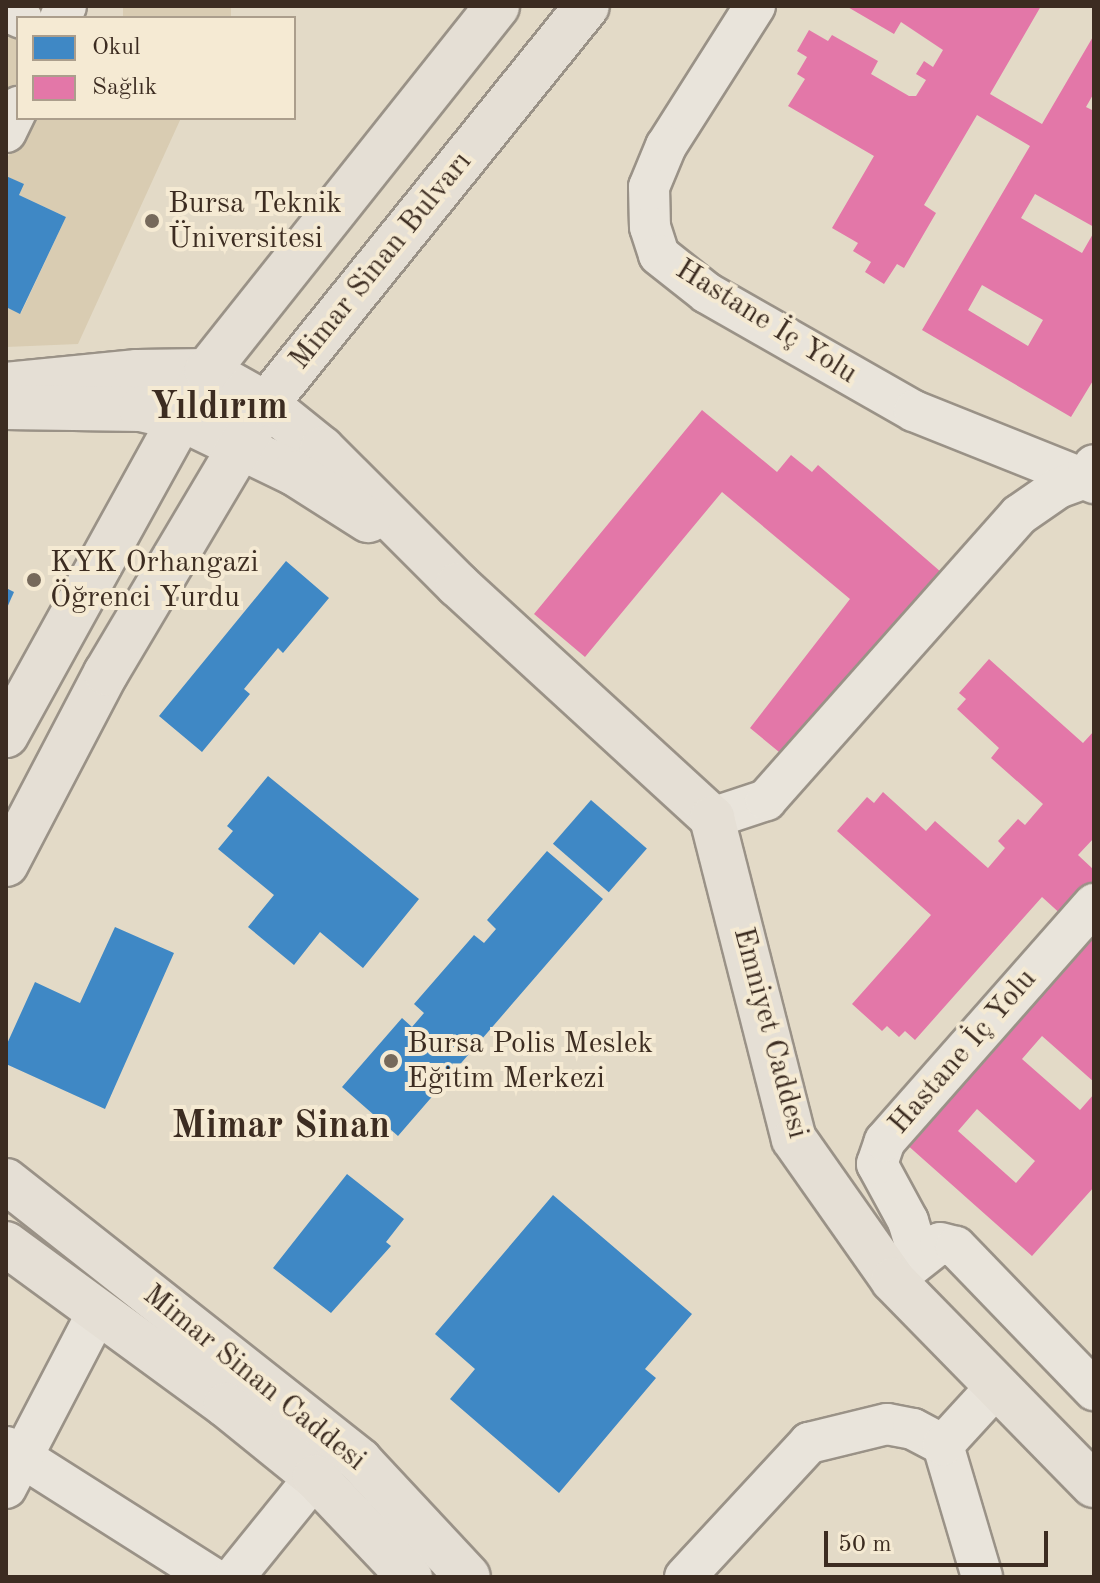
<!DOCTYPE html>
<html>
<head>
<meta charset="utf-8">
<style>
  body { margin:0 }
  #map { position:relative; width:1100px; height:1583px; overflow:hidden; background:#e3dac7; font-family:"Old Standard TT",serif }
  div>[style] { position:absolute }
  .green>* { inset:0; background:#d9ccb2; transform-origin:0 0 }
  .schools>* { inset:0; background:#3f88c5; transform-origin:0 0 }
  .health>* { inset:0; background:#e377a8 }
  .roads { filter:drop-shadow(2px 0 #9a9287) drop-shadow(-2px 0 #9a9287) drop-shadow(0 2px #9a9287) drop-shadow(0 -2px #9a9287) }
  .minor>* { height:40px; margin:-20px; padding:0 20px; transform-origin:20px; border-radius:20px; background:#e9e4db }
  .major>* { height:44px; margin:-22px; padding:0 22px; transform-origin:22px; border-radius:22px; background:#e5dfd5 }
  .dots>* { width:22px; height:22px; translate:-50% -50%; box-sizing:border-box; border:4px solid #f5ead3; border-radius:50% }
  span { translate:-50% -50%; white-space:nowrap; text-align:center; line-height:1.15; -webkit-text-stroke:8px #f5ead3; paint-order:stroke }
  .poi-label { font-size:30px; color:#3c2c21 }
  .left { translate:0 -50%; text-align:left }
  .street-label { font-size:30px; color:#3c2c21 }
  .district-label { font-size:38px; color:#3c2c21; font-weight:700 }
  .frame { position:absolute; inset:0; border:8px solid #3c2c21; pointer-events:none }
  .legend { position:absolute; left:16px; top:16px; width:280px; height:104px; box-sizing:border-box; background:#f5ead3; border:2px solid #ab9e8c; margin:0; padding:10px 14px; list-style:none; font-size:24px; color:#3c2c21 }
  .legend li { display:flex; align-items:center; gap:16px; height:40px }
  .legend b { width:40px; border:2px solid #ab9e8c }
  .scale { position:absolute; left:824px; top:1531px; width:224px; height:36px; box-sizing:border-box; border:4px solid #3c2c21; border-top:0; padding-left:10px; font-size:24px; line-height:28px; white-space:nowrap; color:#3c2c21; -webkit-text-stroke:6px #f5ead3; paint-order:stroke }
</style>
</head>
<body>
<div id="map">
  <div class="green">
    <div style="left:123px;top:6px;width:108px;height:13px"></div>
    <div style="clip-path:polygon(18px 35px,18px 79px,6px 106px,6px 38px)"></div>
    <div style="clip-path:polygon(26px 118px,181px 118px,78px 344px,6px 347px,6px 307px,21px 313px,66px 217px,19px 195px,23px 184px,6px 176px,6px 161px)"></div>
  </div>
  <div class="schools">
    <div style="clip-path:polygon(6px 176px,24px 184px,19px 195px,66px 217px,20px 314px,6px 307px)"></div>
    <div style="clip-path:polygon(286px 561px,329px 598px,283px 653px,278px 648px,244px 689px,250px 694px,202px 752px,159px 716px)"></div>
    <div style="clip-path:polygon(6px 588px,14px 592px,6px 610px)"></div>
    <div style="clip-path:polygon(268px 776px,419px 899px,363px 968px,320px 932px,294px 965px,248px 927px,274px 895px,218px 849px,233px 831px,227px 826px)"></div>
    <div style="left:591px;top:800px;width:74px;height:58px;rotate:41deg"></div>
    <div style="clip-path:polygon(547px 851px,603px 899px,398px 1136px,342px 1087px,402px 1018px,412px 1027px,424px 1013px,414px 1004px,474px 935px,484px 943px,496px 929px,487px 920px)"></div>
    <div style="clip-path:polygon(115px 927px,174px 953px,105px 1109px,6px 1064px,6px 1046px,35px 982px,80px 1003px)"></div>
    <div style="clip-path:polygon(347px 1174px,404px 1219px,386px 1242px,391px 1246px,331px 1313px,273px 1268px)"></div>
    <div style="clip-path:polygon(553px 1195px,692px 1314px,645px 1369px,656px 1378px,559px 1493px,450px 1399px,475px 1369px,435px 1334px)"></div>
  </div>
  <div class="health">
    <div style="clip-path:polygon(evenodd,846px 6px,1041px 6px,990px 94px,1042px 124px,1094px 35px,1094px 93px,1086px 107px,1094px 111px,1094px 227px,1035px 194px,1021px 218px,1082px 253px,1094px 232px,1094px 379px,1071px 417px,922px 330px,1030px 146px,977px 115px,924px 205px,936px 213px,904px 268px,897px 264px,884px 284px,865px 272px,871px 262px,853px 251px,858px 243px,832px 228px,874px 156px,788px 106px,805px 79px,797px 74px,807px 57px,797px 51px,809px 30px,828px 41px,832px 35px,878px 61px,871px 74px,909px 96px,916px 96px,926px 80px,916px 74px,924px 61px,933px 67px,943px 50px,901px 22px,894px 34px,846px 6px,982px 285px,1043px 320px,1028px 346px,968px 310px,982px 285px)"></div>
    <div style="clip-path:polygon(702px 410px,777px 472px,791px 455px,812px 472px,818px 465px,949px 579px,790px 761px,750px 728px,850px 599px,722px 492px,585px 657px,534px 614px)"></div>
    <div style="clip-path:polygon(evenodd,989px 659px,1083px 743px,1094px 731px,1094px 838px,1078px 855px,1094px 870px,1094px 1082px,1042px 1036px,1022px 1059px,1080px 1110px,1094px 1094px,1094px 1187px,1032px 1256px,905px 1143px,1075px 927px,1042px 897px,915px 1040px,905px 1031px,899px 1037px,887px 1026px,882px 1031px,852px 1004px,931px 915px,837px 831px,867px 797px,874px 803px,883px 792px,926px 831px,935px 821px,988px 868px,1005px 848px,998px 841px,1018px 819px,1025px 825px,1043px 804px,991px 758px,999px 748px,957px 709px,966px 699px,959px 693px,989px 659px,977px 1109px,1035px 1161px,1016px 1183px,958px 1131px,977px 1109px)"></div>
  </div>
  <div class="roads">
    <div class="minor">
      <div style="left:755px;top:6px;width:166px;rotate:122.4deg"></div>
      <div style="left:666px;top:146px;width:44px;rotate:112.5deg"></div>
      <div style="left:649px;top:187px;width:40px;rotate:88.6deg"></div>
      <div style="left:650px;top:227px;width:29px;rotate:72deg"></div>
      <div style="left:659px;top:255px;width:61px;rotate:38.4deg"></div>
      <div style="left:707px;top:293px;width:238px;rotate:29.7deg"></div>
      <div style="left:914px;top:411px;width:194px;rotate:21.8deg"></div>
      <div style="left:6px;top:11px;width:17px;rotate:24deg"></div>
      <div style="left:60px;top:18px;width:13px;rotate:-63deg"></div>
      <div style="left:6px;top:132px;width:28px;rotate:-64deg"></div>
      <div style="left:712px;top:818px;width:57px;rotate:-18.4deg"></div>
      <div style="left:766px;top:800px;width:381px;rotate:-48.4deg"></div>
      <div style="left:1019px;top:515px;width:47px;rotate:-34.7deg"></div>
      <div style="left:1058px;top:488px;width:30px;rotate:-20deg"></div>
      <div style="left:1086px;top:478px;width:15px;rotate:-58deg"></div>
      <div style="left:919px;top:1257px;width:38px;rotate:-107deg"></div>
      <div style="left:908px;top:1221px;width:65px;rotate:-118.5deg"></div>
      <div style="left:877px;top:1164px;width:24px;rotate:-71deg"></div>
      <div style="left:885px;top:1141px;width:316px;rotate:-48.6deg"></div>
      <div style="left:902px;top:1273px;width:48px;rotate:-38.3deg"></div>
      <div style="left:940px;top:1243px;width:16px;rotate:14deg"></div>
      <div style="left:956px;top:1247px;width:199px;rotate:46deg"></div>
      <div style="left:943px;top:1445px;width:138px;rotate:73.5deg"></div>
      <div style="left:6px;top:1447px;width:243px;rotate:32.4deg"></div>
      <div style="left:6px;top:1488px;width:199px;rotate:-62.5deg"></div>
      <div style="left:234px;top:1577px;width:129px;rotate:-51deg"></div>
      <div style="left:685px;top:1577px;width:183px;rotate:-47.2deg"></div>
      <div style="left:809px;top:1443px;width:80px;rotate:-13.7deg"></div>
      <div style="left:887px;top:1424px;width:26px;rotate:11deg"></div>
      <div style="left:913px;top:1429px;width:34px;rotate:28deg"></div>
      <div style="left:943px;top:1445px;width:80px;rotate:-47.5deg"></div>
    </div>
    <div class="major">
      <div style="left:6px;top:385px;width:132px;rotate:-5.7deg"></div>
      <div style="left:137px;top:372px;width:70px;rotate:-0.8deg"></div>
      <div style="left:207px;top:371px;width:68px;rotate:29.2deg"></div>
      <div style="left:266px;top:404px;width:72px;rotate:38.8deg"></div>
      <div style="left:322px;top:449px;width:192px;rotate:45deg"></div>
      <div style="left:458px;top:585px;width:345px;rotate:42.5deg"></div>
      <div style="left:712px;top:818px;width:331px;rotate:75.7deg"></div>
      <div style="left:794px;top:1139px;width:172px;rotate:54.9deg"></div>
      <div style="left:893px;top:1280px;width:287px;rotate:45.6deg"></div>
      <div style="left:6px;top:407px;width:135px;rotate:0.8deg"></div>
      <div style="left:141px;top:409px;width:40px;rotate:13deg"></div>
      <div style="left:180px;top:418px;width:127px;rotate:25.8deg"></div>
      <div style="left:294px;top:473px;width:88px;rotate:32.4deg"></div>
      <div style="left:6px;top:735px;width:416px;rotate:-61.1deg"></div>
      <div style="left:207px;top:371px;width:466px;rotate:-51.5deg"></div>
      <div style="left:6px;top:864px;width:216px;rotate:-62.4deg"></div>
      <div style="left:106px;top:673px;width:313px;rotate:-59.3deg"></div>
      <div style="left:266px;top:404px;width:511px;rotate:-51.11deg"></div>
      <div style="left:6px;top:1181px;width:451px;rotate:38.3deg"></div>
      <div style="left:360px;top:1461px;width:158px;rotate:47deg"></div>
      <div style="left:6px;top:1244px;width:273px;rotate:36.2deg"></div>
      <div style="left:226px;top:1405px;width:114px;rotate:39deg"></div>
      <div style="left:315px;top:1477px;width:138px;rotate:46.5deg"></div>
    </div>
  </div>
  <div class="dots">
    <div style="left:152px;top:221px;background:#76695b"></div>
    <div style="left:34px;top:580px;background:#76695b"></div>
    <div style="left:391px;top:1061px;background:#76695b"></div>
  </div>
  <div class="poi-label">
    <span class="left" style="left:168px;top:221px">Bursa Teknik<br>Üniversitesi</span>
    <span class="left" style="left:50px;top:580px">KYK Orhangazi<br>Öğrenci Yurdu</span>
    <span class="left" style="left:407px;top:1061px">Bursa Polis Meslek<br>Eğitim Merkezi</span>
  </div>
  <div class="street-label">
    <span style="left:381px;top:261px;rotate:-51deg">Mimar Sinan Bulvarı</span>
    <span style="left:766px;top:322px;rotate:32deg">Hastane İç Yolu</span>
    <span style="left:770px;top:1033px;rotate:75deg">Emniyet Caddesi</span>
    <span style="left:963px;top:1052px;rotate:-49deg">Hastane İç Yolu</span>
    <span style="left:254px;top:1378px;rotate:39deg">Mimar Sinan Caddesi</span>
  </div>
  <div class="district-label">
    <span style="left:219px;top:409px">Yıldırım</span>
    <span style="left:281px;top:1128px">Mimar Sinan</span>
  </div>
  <div class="frame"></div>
  <ul class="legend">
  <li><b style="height:22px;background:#3f88c5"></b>Okul</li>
  <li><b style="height:22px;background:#e377a8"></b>Sağlık</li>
  </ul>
  <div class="scale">50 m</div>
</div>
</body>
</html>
